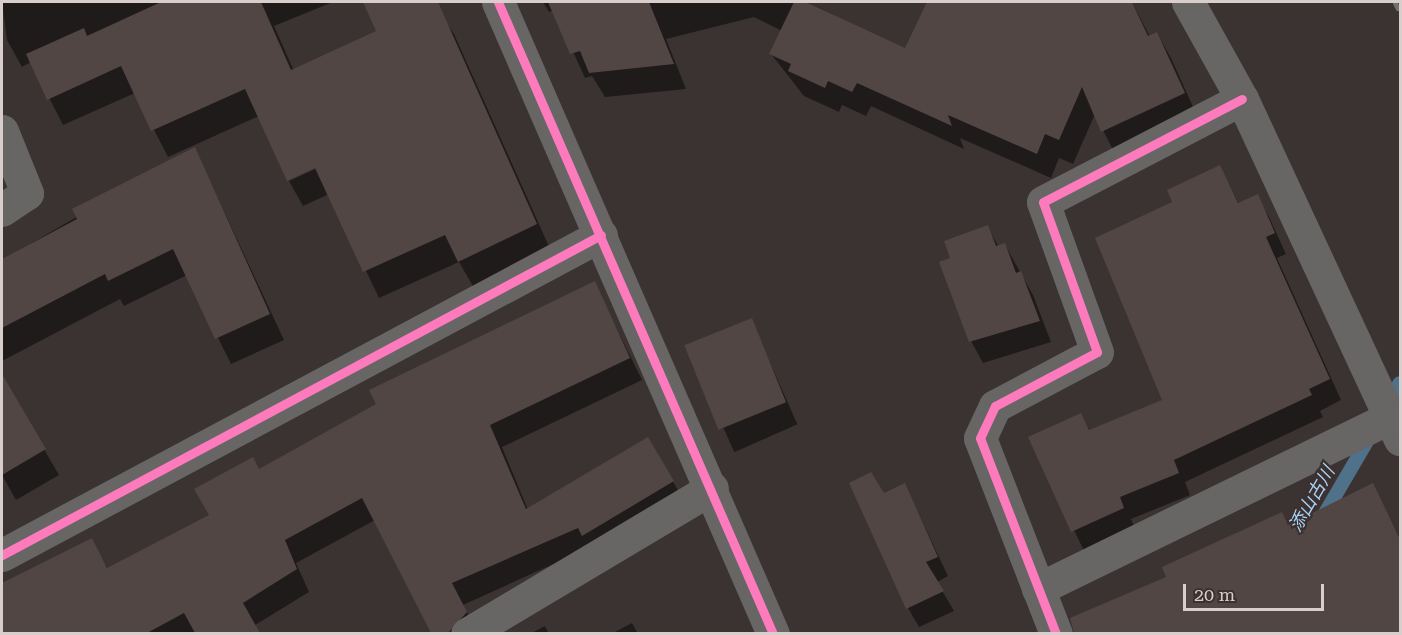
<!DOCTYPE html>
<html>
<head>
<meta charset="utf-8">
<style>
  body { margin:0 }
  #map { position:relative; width:1402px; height:635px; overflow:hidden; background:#3a3332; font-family:"Roboto Serif","Noto Sans JP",serif }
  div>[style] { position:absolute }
  .shadow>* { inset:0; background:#0007; transform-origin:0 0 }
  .stream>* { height:14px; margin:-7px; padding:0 7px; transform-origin:7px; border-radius:7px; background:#4f718a }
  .building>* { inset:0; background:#524644; transform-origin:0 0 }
  .street>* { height:33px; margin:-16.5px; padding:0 16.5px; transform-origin:16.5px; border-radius:16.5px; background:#686565 }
  .rail>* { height:4.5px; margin-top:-2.25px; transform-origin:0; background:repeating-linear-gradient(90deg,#757070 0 9px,transparent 0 13.5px) }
  .cycleway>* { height:9px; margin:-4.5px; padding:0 4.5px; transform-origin:4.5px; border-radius:4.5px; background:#fd7abc }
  span { translate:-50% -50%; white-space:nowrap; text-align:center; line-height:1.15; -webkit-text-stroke:4.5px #3d302e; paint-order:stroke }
  .water-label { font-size:18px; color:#a3d4f9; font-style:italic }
  .frame { position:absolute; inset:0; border:3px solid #d8cfcd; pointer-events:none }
  .scale { position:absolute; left:1183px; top:584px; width:141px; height:27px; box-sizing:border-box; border:3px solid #d8cfcd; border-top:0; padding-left:8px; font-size:18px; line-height:21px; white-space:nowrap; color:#d8cfcd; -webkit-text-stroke:4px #3d302e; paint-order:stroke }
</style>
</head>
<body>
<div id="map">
  <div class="shadow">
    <div style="clip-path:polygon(2px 2px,333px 2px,274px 26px,294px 71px,378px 31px,365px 2px,432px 2px,454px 34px,551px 251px,474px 288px,459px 262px,379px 298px,329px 194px,303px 206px,289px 181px,322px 166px,259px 116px,168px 157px,135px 93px,63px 125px,31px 62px,22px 67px,7px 40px)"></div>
    <div style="clip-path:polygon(543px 2px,807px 2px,906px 50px,929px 2px,1051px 2px,1047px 10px,1063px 2px,1132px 2px,1150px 37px,1157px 33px,1171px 58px,1198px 118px,1116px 156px,1095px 114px,1073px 164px,1059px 158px,1051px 178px,960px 138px,964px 149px,871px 106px,866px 116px,842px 105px,839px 112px,804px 96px,771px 54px,782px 31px,754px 17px,666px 39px,686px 89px,605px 97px,592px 76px,585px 78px,554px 10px,549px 12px)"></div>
    <div style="clip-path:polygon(195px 149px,284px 340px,231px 364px,187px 275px,124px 306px,120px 299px,2px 361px,2px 260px)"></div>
    <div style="clip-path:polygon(1220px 167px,1239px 204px,1257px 196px,1269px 217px,1286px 254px,1277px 258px,1341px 400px,1320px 411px,1323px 417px,1185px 482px,1190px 495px,1131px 519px,1135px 529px,1085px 553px,1030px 438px,1081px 415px,1090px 431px,1164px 401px,1174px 202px)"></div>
    <div style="clip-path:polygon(987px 227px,999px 247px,1005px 245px,1033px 295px,1051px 342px,983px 363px,971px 341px,952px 259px)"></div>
    <div style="clip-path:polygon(594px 283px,642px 380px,502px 447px,528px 510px,648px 439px,686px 504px,463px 605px,476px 630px,434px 634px,375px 520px,296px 563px,309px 592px,255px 625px,259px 634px,2px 634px,2px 589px,91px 540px,108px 569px,211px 516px,259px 471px)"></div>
    <div style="left:751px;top:320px;width:114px;height:69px;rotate:66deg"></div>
    <div style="clip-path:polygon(2px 377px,59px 475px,16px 500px,2px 475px)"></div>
    <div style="clip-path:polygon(905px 485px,948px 576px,937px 582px,954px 611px,919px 627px,908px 608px,883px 494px)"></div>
    <div style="clip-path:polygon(1373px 485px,1400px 538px,1400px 634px,1095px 634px,1086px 612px,1168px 578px,1238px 538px,1236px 533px,1281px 513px,1289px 526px)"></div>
    <div style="clip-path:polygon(632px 623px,638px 634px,611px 634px)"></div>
    <div style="clip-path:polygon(545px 626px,549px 634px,530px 634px)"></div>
  </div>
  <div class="stream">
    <div style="left:1387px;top:406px;width:26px;rotate:-61deg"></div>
    <div style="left:1321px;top:520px;width:97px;rotate:-59.7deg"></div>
  </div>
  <div class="building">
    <div style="clip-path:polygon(161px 2px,261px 2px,291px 70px,376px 31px,363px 2px,438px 2px,537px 224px,458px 262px,445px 235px,363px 272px,315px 168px,287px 181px,245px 89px,151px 131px,121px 66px,47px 100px,26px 54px,84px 28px,87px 36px)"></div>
    <div style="clip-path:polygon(548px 2px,649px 2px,674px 64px,589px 73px,580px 51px,570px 54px)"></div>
    <div style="clip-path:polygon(794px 2px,806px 2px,905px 48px,927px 2px,1132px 2px,1148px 36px,1157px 32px,1185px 93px,1101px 132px,1082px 87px,1059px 140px,1045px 134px,1037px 154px,948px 115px,952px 126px,857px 83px,852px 92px,828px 81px,825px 88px,788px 71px,791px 64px,769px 54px)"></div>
    <div style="clip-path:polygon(195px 147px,270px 314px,215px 339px,173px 249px,108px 281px,105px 274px,2px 328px,2px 259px,77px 219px,72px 209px)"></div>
    <div style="clip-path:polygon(1220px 165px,1238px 203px,1258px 194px,1275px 233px,1266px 237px,1330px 379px,1309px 389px,1312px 395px,1174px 460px,1179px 473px,1120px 497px,1124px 508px,1071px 532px,1028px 437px,1081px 413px,1089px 430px,1162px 400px,1095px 238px,1172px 202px,1167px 190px)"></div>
    <div style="clip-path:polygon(988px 225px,996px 246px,1005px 243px,1016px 273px,1021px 271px,1040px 321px,969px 342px,939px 262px,950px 258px,944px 241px)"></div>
    <div style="clip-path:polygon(595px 281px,630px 358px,490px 425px,526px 509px,648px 437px,674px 481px,582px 536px,578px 528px,452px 583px,467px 612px,448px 633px,431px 633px,362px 498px,285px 540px,297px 569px,243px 603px,260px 633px,195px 633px,184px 613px,147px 633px,2px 633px,2px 583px,92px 538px,107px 568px,209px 515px,194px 489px,253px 457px,259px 469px,376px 404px,369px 390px)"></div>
    <div style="left:752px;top:318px;width:91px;height:73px;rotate:68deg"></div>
    <div style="clip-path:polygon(2px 374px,46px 449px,2px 475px)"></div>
    <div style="clip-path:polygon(871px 472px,884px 493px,905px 483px,938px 557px,926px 562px,944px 591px,906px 609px,849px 483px)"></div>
    <div style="clip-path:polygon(1373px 483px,1401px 541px,1401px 633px,1074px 633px,1070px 618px,1166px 577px,1162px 567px,1282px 512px,1288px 525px)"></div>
  </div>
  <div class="street">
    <div style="left:498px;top:2px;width:689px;rotate:66.48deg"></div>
    <div style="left:1188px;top:2px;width:111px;rotate:60.9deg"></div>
    <div style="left:1242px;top:99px;width:375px;rotate:65.1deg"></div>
    <div style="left:2px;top:131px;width:67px;rotate:68deg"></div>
    <div style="left:27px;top:193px;width:30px;rotate:146deg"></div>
    <div style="left:2px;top:555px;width:679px;rotate:-28.11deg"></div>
    <div style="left:1038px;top:589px;width:393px;rotate:-26deg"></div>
    <div style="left:467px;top:634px;width:285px;rotate:-30.8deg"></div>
    <div style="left:1056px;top:634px;width:210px;rotate:-111.2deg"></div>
    <div style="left:980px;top:438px;width:35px;rotate:-65deg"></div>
    <div style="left:995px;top:406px;width:115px;rotate:-27.9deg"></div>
    <div style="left:1097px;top:352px;width:159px;rotate:-109.8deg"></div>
    <div style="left:1043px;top:202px;width:224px;rotate:-27.4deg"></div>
  </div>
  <div class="rail">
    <div style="left:1395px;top:2px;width:10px;rotate:61deg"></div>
  </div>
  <div class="cycleway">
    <div style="left:498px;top:2px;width:689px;rotate:66.48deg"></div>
    <div style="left:2px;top:555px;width:679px;rotate:-28.11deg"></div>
    <div style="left:1056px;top:634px;width:210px;rotate:-111.2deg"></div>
    <div style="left:980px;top:438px;width:35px;rotate:-65deg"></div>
    <div style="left:995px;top:406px;width:115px;rotate:-27.9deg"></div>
    <div style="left:1097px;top:352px;width:159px;rotate:-109.8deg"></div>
    <div style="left:1043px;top:202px;width:224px;rotate:-27.4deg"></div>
  </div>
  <div class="water-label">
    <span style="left:1312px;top:499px;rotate:-60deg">添山古川</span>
  </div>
  <div class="frame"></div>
  <div class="scale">20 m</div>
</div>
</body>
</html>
